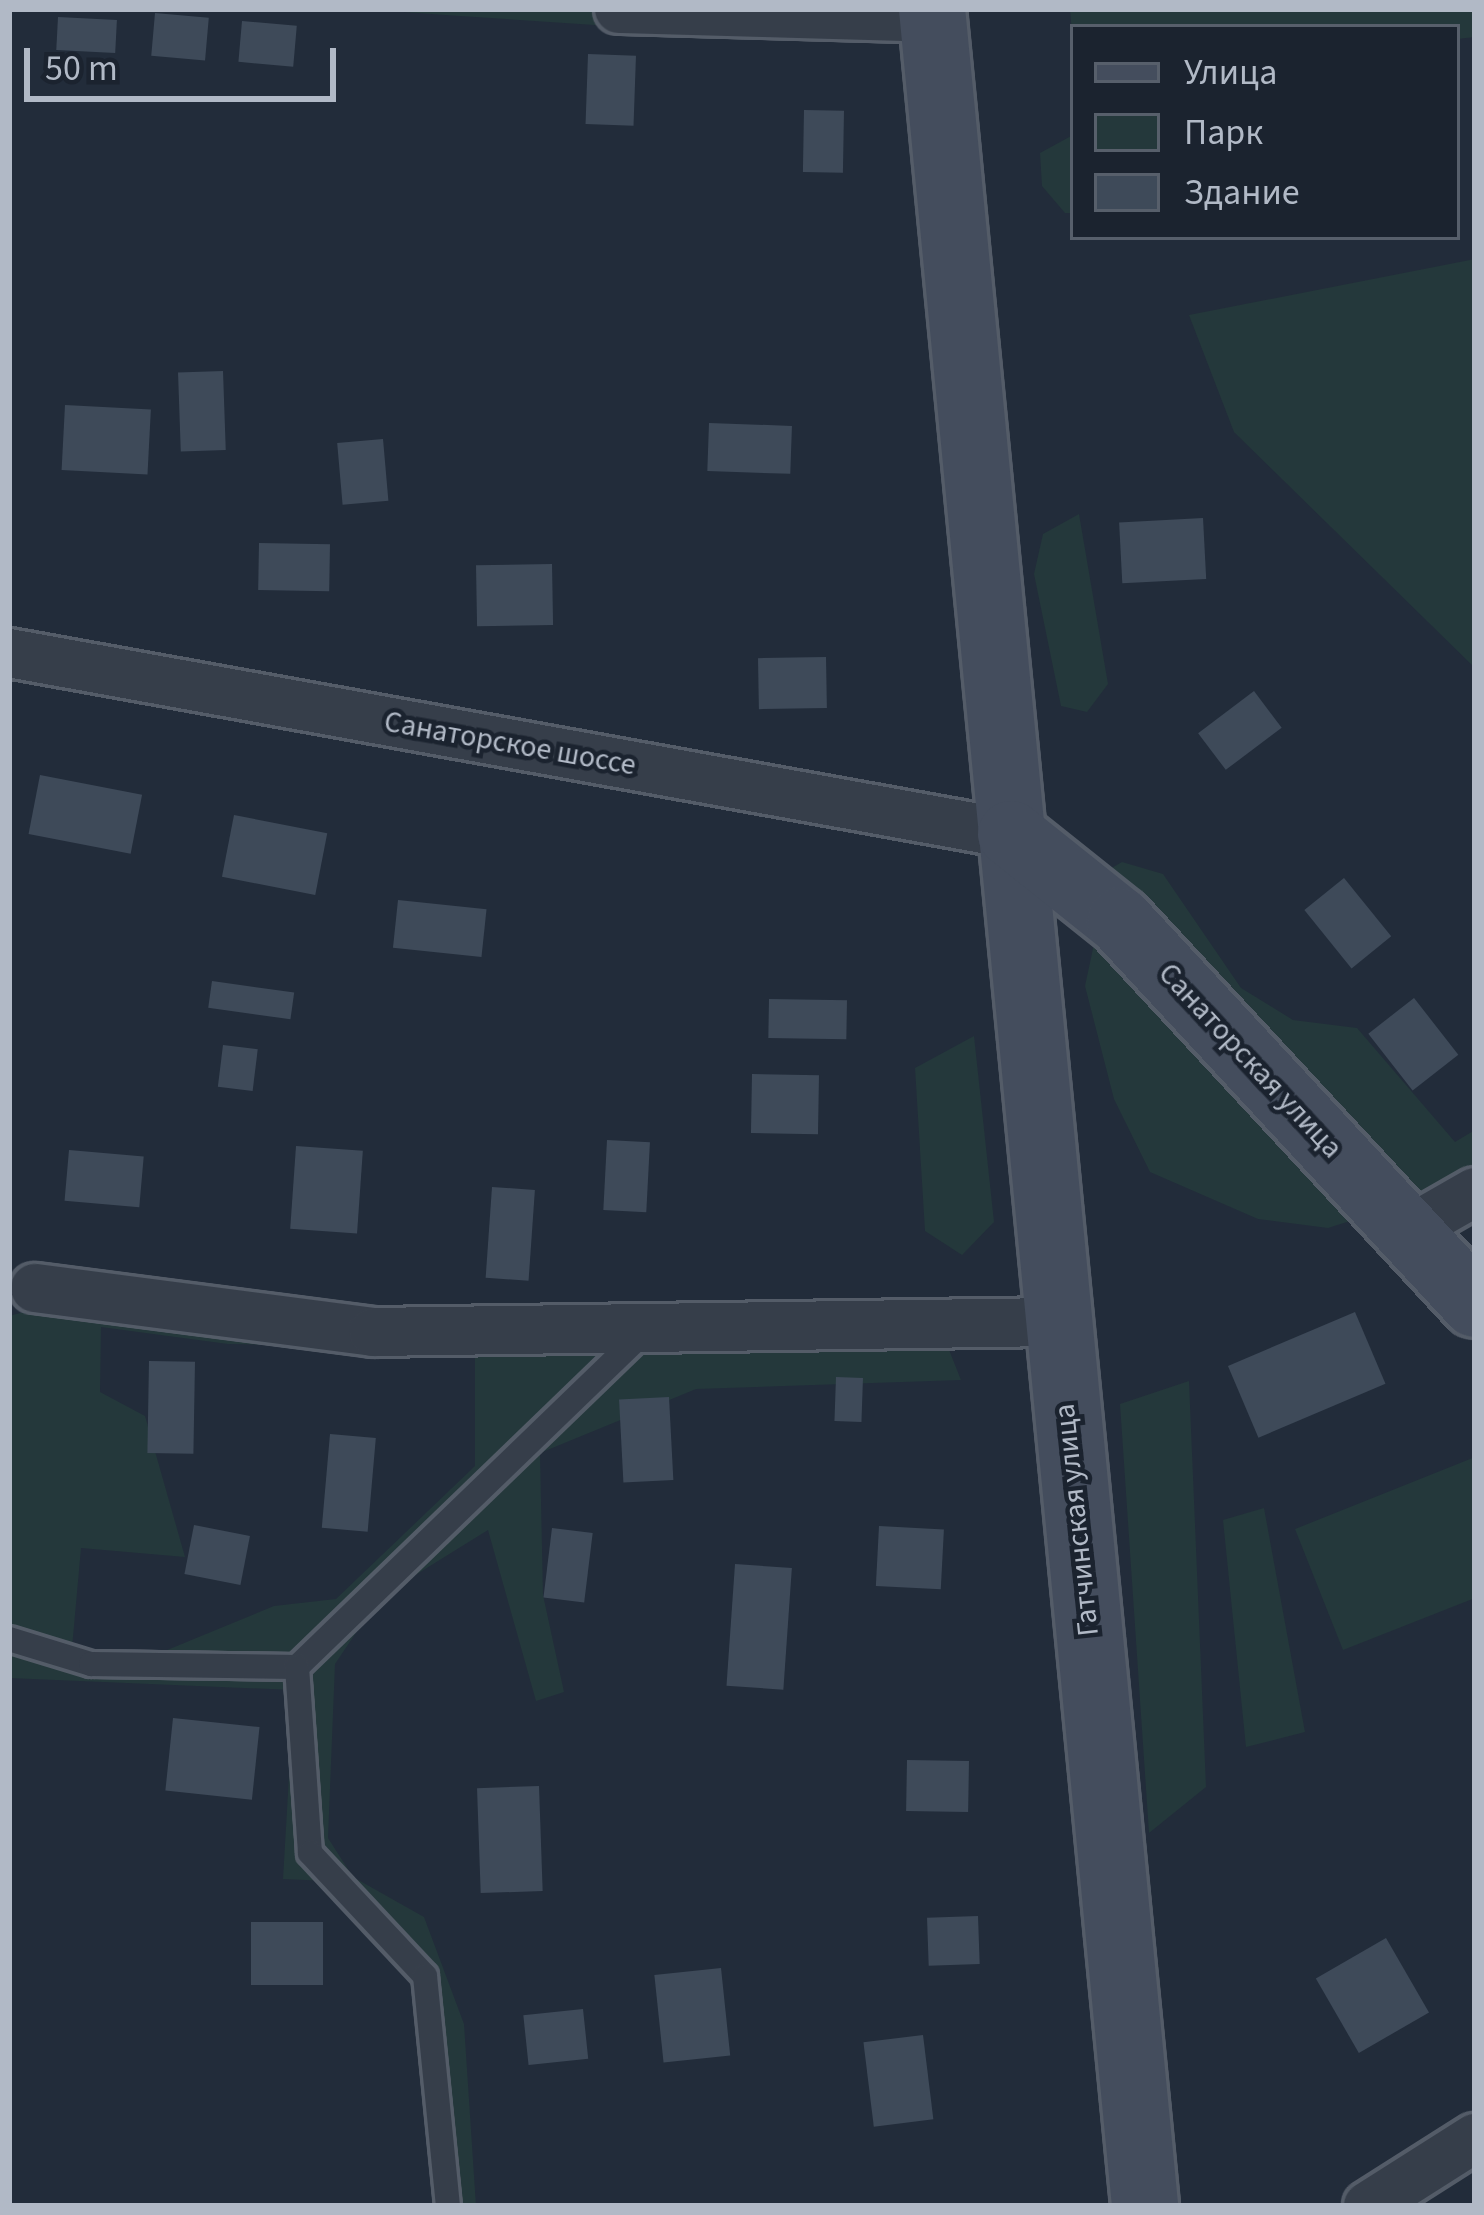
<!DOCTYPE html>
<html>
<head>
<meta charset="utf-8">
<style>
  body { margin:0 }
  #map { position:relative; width:1484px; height:2215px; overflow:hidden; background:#222c3a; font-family:"Source Sans 3",sans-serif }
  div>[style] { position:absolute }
  .green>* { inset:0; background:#24383b }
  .building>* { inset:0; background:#3e4a59; transform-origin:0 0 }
  .roads { filter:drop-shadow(3px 0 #545c68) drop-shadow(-3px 0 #545c68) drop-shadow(0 3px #545c68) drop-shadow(0 -3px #545c68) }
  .lane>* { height:24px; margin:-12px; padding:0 12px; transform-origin:12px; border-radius:12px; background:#363e4a }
  .street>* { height:48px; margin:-24px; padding:0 24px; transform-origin:24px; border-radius:24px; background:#363e4a }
  .secondary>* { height:66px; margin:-33px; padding:0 33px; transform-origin:33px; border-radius:33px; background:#444d5d }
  span { translate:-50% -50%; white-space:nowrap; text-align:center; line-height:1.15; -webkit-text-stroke:9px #1b232f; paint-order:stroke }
  .street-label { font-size:30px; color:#b1b9c6 }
  .frame { position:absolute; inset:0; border:12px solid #b1b9c6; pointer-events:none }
  .legend { position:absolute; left:1070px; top:24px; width:390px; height:216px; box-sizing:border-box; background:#1b232f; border:3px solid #575f6b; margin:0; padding:15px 21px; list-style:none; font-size:36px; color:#b1b9c6 }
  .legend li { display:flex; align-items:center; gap:24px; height:60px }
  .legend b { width:60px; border:3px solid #575f6b }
  .scale { position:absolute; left:24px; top:48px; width:312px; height:54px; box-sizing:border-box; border:6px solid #b1b9c6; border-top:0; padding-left:15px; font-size:36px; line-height:42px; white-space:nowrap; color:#b1b9c6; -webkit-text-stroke:9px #1b232f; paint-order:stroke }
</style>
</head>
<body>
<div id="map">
  <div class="green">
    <div style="clip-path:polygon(364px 9px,820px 9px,822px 40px,445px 15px)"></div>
    <div style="clip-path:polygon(1070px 9px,1475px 9px,1475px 37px,1457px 39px,1457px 27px,1073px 27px,1073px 46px)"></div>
    <div style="clip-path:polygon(1073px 135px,1073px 213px,1065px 213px,1042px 186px,1040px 153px)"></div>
    <div style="clip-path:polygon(1475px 259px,1475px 668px,1234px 432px,1189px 315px)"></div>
    <div style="clip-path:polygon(1079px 514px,1108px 684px,1087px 712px,1061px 706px,1034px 574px,1043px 534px)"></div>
    <div style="clip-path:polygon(1122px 862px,1163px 874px,1241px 988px,1293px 1020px,1357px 1028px,1455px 1142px,1475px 1130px,1475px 1181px,1328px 1228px,1258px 1219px,1150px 1172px,1114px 1099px,1085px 986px,1110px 869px)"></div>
    <div style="clip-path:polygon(974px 1036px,994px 1222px,962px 1255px,925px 1231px,915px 1068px)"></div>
    <div style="clip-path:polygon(evenodd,133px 1283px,305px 1314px,930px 1302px,961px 1380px,696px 1389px,540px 1453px,543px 1595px,564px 1692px,536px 1701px,488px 1530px,380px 1597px,335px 1664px,328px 1838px,353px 1877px,424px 1917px,464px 2024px,476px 2206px,440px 2206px,429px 1981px,328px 1881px,283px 1879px,294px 1690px,9px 1678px,9px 1316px,133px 1283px,101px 1327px,228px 1344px,475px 1349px,475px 1466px,336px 1599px,274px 1606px,155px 1655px,72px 1648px,81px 1548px,185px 1557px,145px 1416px,100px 1392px,101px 1327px)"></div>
    <div style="clip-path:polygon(1189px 1381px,1206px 1787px,1149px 1833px,1120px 1404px)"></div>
    <div style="clip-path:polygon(1475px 1457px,1475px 1598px,1343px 1650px,1295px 1529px)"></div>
    <div style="clip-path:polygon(1264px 1508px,1305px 1732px,1246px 1747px,1223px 1520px)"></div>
  </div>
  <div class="building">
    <div style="left:155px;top:13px;width:54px;height:43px;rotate:5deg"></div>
    <div style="left:58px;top:17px;width:59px;height:33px;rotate:3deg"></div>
    <div style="left:242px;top:21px;width:55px;height:41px;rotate:5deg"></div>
    <div style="left:588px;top:54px;width:48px;height:70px;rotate:2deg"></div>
    <div style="left:804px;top:110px;width:40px;height:62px;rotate:1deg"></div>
    <div style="left:223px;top:371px;width:79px;height:45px;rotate:88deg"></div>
    <div style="left:65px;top:405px;width:86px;height:65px;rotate:3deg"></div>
    <div style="left:709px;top:423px;width:83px;height:48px;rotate:2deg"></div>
    <div style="left:383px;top:439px;width:62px;height:46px;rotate:85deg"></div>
    <div style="left:1203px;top:518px;width:61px;height:84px;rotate:87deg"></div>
    <div style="left:259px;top:543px;width:71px;height:47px;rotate:1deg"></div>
    <div style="left:552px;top:564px;width:61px;height:76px;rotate:89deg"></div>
    <div style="left:826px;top:657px;width:51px;height:68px;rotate:89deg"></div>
    <div style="left:1254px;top:691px;width:46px;height:70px;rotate:53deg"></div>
    <div style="left:40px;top:775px;width:104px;height:60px;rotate:11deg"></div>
    <div style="left:234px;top:815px;width:95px;height:63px;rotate:11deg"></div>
    <div style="left:1344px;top:878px;width:75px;height:51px;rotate:51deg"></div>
    <div style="left:398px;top:900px;width:89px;height:48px;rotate:6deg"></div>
    <div style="left:212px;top:981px;width:83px;height:27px;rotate:8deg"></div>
    <div style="left:1414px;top:998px;width:72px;height:58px;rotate:52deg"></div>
    <div style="left:769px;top:999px;width:78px;height:39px;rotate:1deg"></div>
    <div style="left:223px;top:1045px;width:35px;height:42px;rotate:7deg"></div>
    <div style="left:752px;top:1074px;width:67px;height:59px;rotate:1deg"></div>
    <div style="left:607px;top:1140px;width:43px;height:70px;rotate:3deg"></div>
    <div style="left:296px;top:1146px;width:67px;height:83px;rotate:4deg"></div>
    <div style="left:69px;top:1150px;width:75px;height:51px;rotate:5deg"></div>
    <div style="left:492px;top:1187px;width:43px;height:91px;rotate:4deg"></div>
    <div style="left:1355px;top:1312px;width:78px;height:138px;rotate:67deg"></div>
    <div style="left:149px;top:1361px;width:46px;height:92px;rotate:1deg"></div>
    <div style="left:836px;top:1377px;width:27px;height:44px;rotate:2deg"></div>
    <div style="left:669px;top:1397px;width:83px;height:50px;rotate:87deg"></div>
    <div style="left:330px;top:1434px;width:46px;height:94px;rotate:5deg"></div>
    <div style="left:194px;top:1525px;width:57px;height:50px;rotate:11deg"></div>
    <div style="left:879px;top:1526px;width:65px;height:60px;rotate:3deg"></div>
    <div style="left:552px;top:1528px;width:41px;height:70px;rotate:7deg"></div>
    <div style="left:735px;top:1564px;width:57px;height:122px;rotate:4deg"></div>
    <div style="left:173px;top:1718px;width:87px;height:73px;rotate:6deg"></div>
    <div style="left:907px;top:1760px;width:62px;height:51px;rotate:1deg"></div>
    <div style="left:539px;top:1786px;width:105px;height:62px;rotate:88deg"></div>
    <div style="left:978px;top:1916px;width:48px;height:51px;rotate:88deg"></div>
    <div style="left:251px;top:1922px;width:72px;height:63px"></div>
    <div style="left:1386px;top:1938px;width:86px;height:81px;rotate:60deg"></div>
    <div style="left:721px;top:1968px;width:88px;height:67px;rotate:84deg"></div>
    <div style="left:583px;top:2009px;width:50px;height:60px;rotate:84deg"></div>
    <div style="left:923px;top:2035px;width:85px;height:60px;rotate:83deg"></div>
  </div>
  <div class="roads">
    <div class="lane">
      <div style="left:9px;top:1639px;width:86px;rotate:17deg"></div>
      <div style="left:91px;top:1664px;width:206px;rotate:0.8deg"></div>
      <div style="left:297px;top:1667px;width:485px;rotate:-44deg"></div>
      <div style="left:297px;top:1667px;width:186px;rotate:86deg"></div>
      <div style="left:310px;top:1853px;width:168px;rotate:46.9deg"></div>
      <div style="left:425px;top:1976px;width:231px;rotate:84.3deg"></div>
    </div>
    <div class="street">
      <div style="left:619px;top:9px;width:315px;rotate:1.6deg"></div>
      <div style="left:9px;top:653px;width:1018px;rotate:10.24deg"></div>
      <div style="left:1407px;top:1231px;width:78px;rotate:-29.8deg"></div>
      <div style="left:35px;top:1288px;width:341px;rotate:7.4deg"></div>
      <div style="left:373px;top:1332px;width:684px;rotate:-0.84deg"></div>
      <div style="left:1368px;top:2206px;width:127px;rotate:-32.4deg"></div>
    </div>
    <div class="secondary">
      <div style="left:932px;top:9px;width:2207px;rotate:84.46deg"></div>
      <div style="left:1011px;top:834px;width:139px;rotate:38.6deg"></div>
      <div style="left:1120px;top:921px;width:522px;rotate:47.17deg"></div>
    </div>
  </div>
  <div class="street-label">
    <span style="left:510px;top:744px;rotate:10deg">Санаторское шоссе</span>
    <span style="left:1250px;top:1061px;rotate:47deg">Санаторская улица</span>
    <span style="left:1077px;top:1520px;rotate:-96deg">Гатчинская улица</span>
  </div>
  <div class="frame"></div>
  <ul class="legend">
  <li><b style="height:15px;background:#444d5d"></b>Улица</li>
  <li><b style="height:33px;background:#24383b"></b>Парк</li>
  <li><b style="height:33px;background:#3e4a59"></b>Здание</li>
  </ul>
  <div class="scale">50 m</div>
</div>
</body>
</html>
